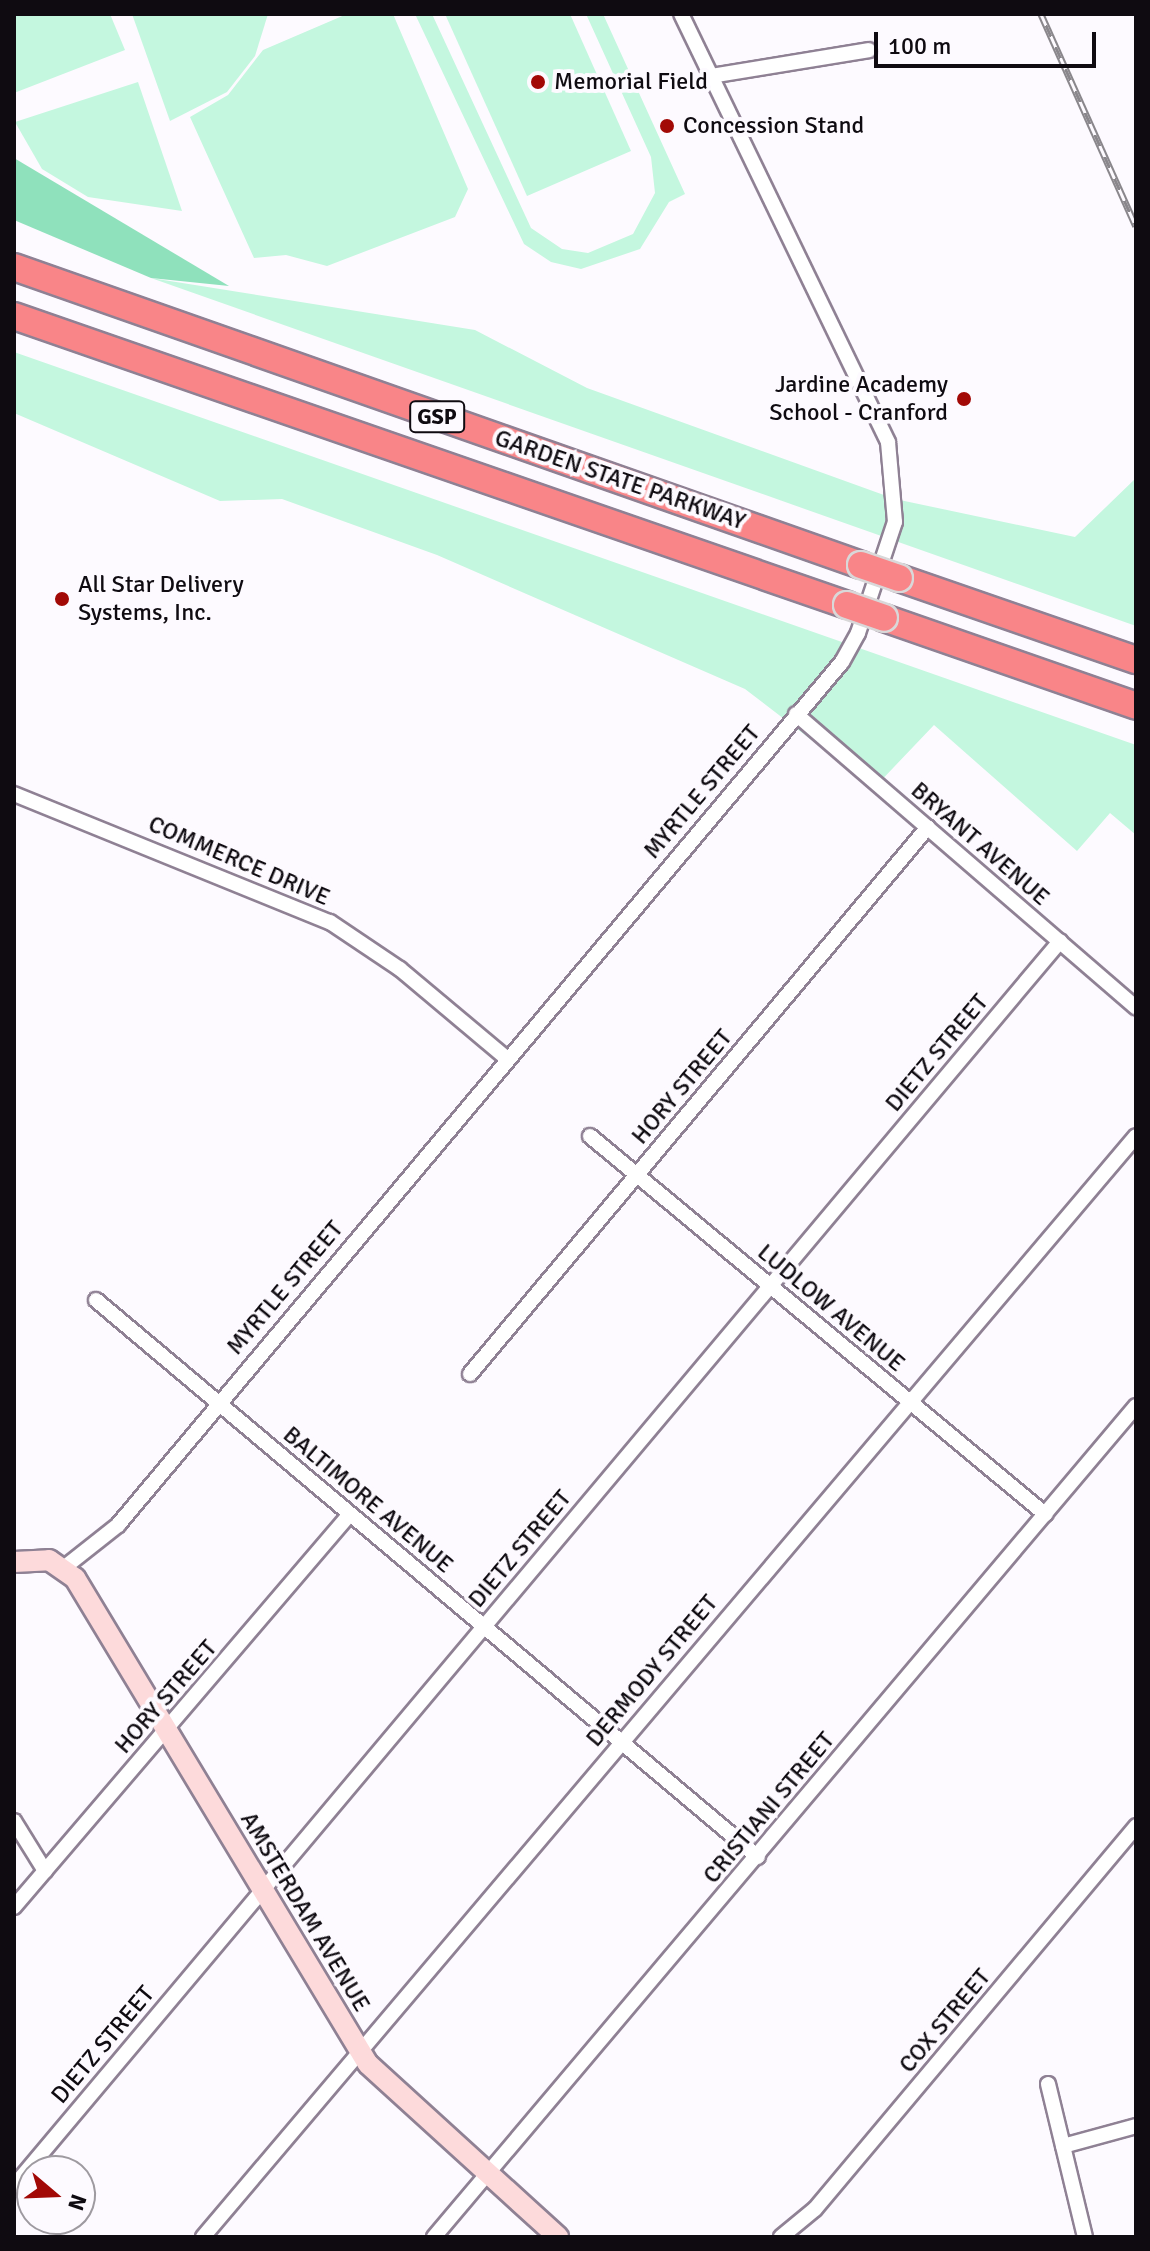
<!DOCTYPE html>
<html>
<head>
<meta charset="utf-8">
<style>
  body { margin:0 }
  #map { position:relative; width:1150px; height:2251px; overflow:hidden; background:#fdfaff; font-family:Signika,sans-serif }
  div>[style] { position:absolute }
  .green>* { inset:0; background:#c4f7df }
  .forest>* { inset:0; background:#8fe1bc }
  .roads { filter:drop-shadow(2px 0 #8f8194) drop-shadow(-2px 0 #8f8194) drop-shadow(0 2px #8f8194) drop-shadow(0 -2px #8f8194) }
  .minor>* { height:14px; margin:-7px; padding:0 7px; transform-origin:7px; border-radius:7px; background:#fff }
  .secondary>* { height:20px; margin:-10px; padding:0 10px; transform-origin:10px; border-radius:10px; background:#fddadb }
  .motorway>* { height:26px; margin:-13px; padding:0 13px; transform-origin:13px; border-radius:13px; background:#f98588 }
  .rail>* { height:7px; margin-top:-3.5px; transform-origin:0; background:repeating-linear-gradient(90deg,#fdfaff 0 12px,#8a878c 0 24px); box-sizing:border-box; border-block:2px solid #8a878c }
  .bridges { filter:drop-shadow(2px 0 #d9d8d9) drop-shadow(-2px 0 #d9d8d9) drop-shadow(0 2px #d9d8d9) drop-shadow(0 -2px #d9d8d9) }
  .motorway-bridge>* { height:26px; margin:-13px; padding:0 13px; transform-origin:13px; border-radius:13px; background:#f98588 }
  .dots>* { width:22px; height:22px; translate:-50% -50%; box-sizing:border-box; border:4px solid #fdfaff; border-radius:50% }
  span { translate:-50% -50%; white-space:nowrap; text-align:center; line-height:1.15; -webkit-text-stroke:8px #fdfaff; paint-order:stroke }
  .shield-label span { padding:2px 6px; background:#fdfaff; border:2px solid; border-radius:6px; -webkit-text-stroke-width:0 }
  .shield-label { font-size:22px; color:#0f0b11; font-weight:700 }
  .poi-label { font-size:24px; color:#0f0b11 }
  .left { translate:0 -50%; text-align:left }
  .right { translate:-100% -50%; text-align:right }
  .street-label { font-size:24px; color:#0f0b11 }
  .frame { position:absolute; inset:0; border:16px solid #0f0b11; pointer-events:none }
  .north { position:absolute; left:16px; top:2155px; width:80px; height:80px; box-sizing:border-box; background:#fdfaff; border:2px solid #9e9aa0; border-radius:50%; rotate:109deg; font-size:22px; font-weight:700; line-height:32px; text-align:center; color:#0f0b11 }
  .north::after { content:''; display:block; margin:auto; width:28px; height:36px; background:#a20906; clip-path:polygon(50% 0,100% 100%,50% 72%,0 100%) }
  .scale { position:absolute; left:874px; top:32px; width:222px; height:36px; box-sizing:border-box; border:4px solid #0f0b11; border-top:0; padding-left:10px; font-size:24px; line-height:28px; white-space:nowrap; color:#0f0b11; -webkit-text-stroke:6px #fdfaff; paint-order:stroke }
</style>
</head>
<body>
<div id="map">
  <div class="green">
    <div style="clip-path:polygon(14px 14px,110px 14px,125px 50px,14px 93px)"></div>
    <div style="clip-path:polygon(132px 14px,268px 14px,255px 56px,227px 92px,170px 121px)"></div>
    <div style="clip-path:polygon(347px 14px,393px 14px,468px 189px,455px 217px,327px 266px,286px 255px,254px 258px,190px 117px,228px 95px,263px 50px)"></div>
    <div style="clip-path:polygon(415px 14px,432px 14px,531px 228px,562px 249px,588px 253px,633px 234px,655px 193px,651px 157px,586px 14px,603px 14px,685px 194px,669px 202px,640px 249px,581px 269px,551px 262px,524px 244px)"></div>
    <div style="clip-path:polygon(445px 14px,570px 14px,631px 151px,527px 196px)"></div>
    <div style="clip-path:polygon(138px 82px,182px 211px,88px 197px,42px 169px,15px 122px)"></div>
    <div style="clip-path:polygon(151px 278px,475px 330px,587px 388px,895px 499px,1075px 537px,1136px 478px,1136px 626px)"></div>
    <div style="clip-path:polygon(14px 352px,1136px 745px,1136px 835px,1110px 813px,1077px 851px,934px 725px,874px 788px,745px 689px,437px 555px,282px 499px,220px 501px,14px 413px)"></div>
  </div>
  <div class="forest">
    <div style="clip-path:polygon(14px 158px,229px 286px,151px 278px,14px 220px)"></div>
  </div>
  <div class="roads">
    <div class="minor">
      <div style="left:711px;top:76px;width:160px;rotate:-9.3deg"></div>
      <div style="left:796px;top:714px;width:449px;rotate:40.8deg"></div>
      <div style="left:14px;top:794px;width:341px;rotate:22.1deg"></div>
      <div style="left:330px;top:922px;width:84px;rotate:33.9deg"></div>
      <div style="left:400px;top:969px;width:138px;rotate:40deg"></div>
      <div style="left:590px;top:1136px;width:592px;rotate:39.72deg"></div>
      <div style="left:96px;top:1300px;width:865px;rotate:40.08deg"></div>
      <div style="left:470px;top:1374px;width:713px;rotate:-50.06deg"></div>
      <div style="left:65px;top:1567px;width:68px;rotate:-38.4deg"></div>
      <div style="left:118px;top:1525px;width:1126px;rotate:-50.01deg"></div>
      <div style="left:842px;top:662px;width:33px;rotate:-61deg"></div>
      <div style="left:858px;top:633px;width:117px;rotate:-71.6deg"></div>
      <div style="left:895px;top:522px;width:80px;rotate:-95deg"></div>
      <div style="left:888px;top:442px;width:475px;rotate:-115.8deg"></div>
      <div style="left:14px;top:1821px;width:59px;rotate:58.2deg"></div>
      <div style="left:14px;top:1907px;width:517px;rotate:-49.47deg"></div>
      <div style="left:1048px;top:2084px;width:157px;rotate:76.4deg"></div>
      <div style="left:1063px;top:2146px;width:76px;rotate:-15.3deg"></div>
      <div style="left:14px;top:2186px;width:1626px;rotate:-49.96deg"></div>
      <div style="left:203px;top:2237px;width:1443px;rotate:-49.72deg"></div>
      <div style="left:434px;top:2237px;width:1088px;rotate:-49.81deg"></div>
      <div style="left:781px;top:2237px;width:44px;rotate:-39.5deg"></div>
      <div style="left:815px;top:2209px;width:500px;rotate:-50deg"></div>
    </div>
    <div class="secondary">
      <div style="left:14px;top:1562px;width:35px;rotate:-3deg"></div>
      <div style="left:49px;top:1560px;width:32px;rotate:35deg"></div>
      <div style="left:75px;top:1578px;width:567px;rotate:58.92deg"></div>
      <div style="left:368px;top:2064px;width:257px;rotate:42.3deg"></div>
    </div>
    <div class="motorway">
      <div style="left:14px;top:267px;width:898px;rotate:19.38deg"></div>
      <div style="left:14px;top:316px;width:882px;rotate:19.13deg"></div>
      <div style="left:899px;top:578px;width:251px;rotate:19.1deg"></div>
      <div style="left:884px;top:618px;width:267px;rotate:19.2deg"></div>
    </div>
  </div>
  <div class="rail">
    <div style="left:1041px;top:14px;width:232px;rotate:65.9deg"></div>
  </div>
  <div class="bridges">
    <div class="motorway-bridge">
      <div style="left:861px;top:565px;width:40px;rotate:18.9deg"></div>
      <div style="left:847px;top:605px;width:39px;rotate:19deg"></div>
    </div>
  </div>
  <div class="dots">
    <div style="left:538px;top:82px;background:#a20906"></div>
    <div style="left:667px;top:126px;background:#a20906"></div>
    <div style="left:964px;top:399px;background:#a20906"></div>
    <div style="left:62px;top:599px;background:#a20906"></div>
  </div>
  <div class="shield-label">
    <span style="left:437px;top:417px">GSP</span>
  </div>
  <div class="poi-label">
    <span class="left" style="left:554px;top:82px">Memorial Field</span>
    <span class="left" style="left:683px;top:126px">Concession Stand</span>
    <span class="right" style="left:948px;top:399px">Jardine Academy<br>School - Cranford</span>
    <span class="left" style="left:78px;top:599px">All Star Delivery<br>Systems, Inc.</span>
  </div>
  <div class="street-label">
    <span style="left:620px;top:480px;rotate:19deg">GARDEN STATE PARKWAY</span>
    <span style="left:702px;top:792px;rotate:-50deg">MYRTLE STREET</span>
    <span style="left:980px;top:844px;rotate:41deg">BRYANT AVENUE</span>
    <span style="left:239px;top:861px;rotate:23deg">COMMERCE DRIVE</span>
    <span style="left:937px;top:1053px;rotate:-50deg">DIETZ STREET</span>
    <span style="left:682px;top:1087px;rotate:-50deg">HORY STREET</span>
    <span style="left:285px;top:1288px;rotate:-50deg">MYRTLE STREET</span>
    <span style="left:831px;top:1308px;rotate:40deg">LUDLOW AVENUE</span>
    <span style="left:368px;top:1500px;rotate:40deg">BALTIMORE AVENUE</span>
    <span style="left:520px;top:1549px;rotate:-50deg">DIETZ STREET</span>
    <span style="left:652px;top:1671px;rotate:-50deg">DERMODY STREET</span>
    <span style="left:166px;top:1697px;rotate:-49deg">HORY STREET</span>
    <span style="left:769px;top:1808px;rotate:-50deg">CRISTIANI STREET</span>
    <span style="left:305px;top:1912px;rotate:59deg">AMSTERDAM AVENUE</span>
    <span style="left:945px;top:2021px;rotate:-50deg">COX STREET</span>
    <span style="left:103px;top:2045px;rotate:-50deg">DIETZ STREET</span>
  </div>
  <div class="frame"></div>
  <div class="north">N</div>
  <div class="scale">100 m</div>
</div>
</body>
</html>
